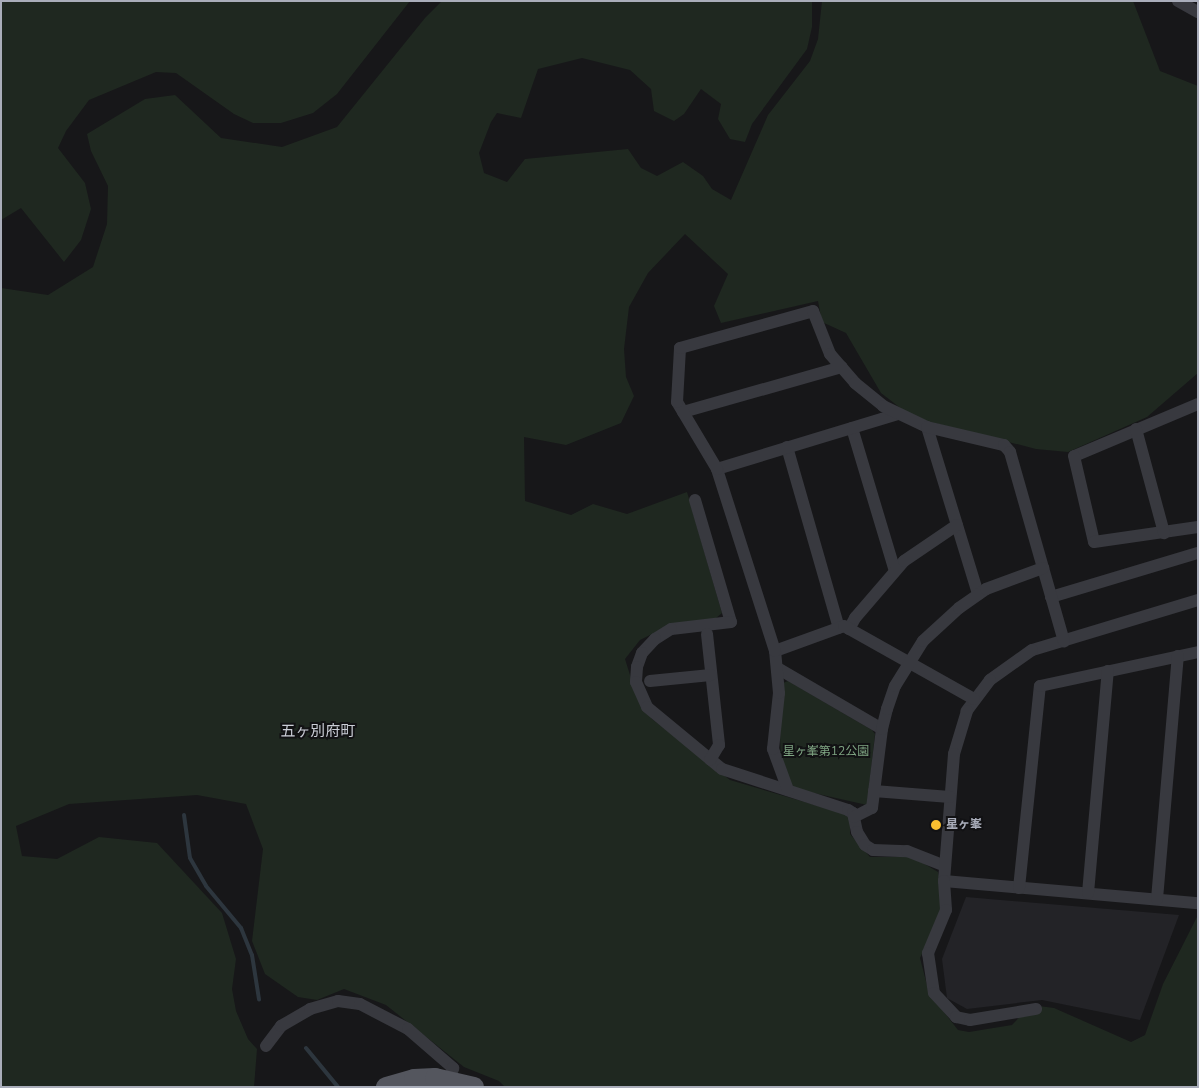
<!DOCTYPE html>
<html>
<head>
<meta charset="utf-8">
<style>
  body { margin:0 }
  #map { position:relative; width:1199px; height:1088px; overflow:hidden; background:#171719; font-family:"Nunito Sans","Noto Sans JP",sans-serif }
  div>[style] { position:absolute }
  .built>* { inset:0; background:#232327 }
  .green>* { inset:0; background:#1f2820 }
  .stream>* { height:4px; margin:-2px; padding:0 2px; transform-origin:2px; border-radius:2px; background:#2d363e }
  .street>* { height:12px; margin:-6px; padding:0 6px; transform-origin:6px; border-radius:6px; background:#38393f }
  .primary>* { height:20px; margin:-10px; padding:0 10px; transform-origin:10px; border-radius:10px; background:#54565e }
  .dots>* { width:14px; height:14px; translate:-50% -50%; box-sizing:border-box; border:2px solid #121214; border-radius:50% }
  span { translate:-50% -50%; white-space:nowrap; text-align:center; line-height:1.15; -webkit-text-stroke:4px #121214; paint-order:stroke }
  .park-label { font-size:12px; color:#7fa583 }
  .poi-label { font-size:12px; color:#a9adba; font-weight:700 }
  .left { translate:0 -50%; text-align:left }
  .quarter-label { font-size:15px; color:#cacdd6 }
  .frame { position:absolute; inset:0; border:2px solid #a9adba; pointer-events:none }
</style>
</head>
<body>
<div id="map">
  <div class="built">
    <div style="clip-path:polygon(966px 897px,1179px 915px,1140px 1020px,1042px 1000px,967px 1009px,947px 998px,942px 959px)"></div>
  </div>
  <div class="green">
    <div style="clip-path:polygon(1px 1px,410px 1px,337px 94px,313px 113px,281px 123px,253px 123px,234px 114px,176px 73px,156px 72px,89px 100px,66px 131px,58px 148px,85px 183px,91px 209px,81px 240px,64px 262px,21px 208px,1px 220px)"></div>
    <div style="clip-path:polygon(442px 1px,812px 1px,812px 27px,807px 49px,752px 124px,745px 142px,730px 139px,718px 119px,721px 104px,701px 89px,684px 114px,674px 121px,654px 111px,651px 89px,630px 70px,582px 58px,538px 69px,521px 118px,497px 113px,491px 122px,479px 153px,484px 173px,507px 182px,525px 159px,628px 149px,641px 168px,657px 176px,683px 162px,703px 176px,712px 189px,731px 200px,768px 115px,810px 61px,818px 39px,822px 1px,1133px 1px,1160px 71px,1198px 86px,1198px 373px,1147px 417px,1068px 452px,1036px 449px,927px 421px,903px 410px,881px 393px,846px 333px,822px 322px,818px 301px,721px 323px,714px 306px,728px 274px,685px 234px,648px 273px,629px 307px,624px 349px,626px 377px,634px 396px,621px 423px,566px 445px,524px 437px,525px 501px,571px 515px,593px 504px,627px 514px,687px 492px,722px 613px,716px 618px,666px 627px,640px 640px,625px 659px,635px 691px,652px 719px,730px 780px,842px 813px,850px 818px,850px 834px,870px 857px,913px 857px,938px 872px,944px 900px,941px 913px,920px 958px,929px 993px,958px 1030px,969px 1032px,1012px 1025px,1031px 1005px,1054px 1008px,1131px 1042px,1145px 1035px,1163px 984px,1198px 915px,1198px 1087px,505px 1087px,499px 1081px,464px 1067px,386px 1005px,344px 989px,317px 1000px,298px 997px,265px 974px,252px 941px,263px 849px,246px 804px,197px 795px,69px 804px,16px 826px,22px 856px,57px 859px,99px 837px,157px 843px,222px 913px,236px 959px,232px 989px,236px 1011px,248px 1039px,257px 1049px,254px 1087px,1px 1087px,1px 288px,48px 295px,93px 267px,107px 224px,108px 186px,91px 151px,87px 134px,145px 99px,175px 95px,221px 138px,282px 147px,337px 127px,425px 18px)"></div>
    <div style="clip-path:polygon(788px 681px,872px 730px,875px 734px,867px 805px,796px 789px,791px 784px,781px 761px,780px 735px,783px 683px)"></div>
  </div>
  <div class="stream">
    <div style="left:184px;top:815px;width:43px;rotate:82.1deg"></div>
    <div style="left:190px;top:858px;width:32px;rotate:60deg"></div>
    <div style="left:206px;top:886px;width:55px;rotate:50.2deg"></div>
    <div style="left:241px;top:928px;width:29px;rotate:68deg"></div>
    <div style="left:252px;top:955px;width:45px;rotate:81deg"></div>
    <div style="left:306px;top:1048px;width:50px;rotate:50.6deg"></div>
  </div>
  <div class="street">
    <div style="left:1178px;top:1px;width:23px;rotate:29deg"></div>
    <div style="left:1198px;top:404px;width:134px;rotate:157.2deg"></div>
    <div style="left:1074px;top:456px;width:88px;rotate:76.9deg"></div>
    <div style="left:1094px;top:542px;width:105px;rotate:-8.2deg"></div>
    <div style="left:683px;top:412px;width:165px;rotate:-15.8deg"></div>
    <div style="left:927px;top:427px;width:175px;rotate:73deg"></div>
    <div style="left:852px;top:428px;width:149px;rotate:73.3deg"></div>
    <div style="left:1136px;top:429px;width:108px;rotate:74.9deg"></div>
    <div style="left:787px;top:447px;width:188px;rotate:74deg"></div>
    <div style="left:717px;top:469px;width:189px;rotate:-16.9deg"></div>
    <div style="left:695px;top:500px;width:127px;rotate:73.6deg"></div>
    <div style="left:731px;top:622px;width:60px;rotate:173.3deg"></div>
    <div style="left:671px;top:629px;width:19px;rotate:148deg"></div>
    <div style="left:655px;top:639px;width:19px;rotate:133deg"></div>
    <div style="left:642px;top:653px;width:15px;rotate:110deg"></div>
    <div style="left:637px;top:667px;width:15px;rotate:94deg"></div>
    <div style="left:636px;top:682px;width:27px;rotate:66deg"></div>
    <div style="left:647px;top:707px;width:97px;rotate:39.6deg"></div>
    <div style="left:722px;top:769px;width:133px;rotate:18deg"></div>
    <div style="left:848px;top:810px;width:6px;rotate:31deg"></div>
    <div style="left:853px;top:813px;width:19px;rotate:78deg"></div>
    <div style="left:857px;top:832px;width:15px;rotate:58deg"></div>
    <div style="left:865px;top:845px;width:9px;rotate:32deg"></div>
    <div style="left:873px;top:850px;width:34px;rotate:2deg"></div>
    <div style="left:907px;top:851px;width:41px;rotate:21.5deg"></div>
    <div style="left:1051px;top:597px;width:153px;rotate:-16.7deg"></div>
    <div style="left:1198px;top:600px;width:173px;rotate:163.2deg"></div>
    <div style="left:1032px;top:650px;width:52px;rotate:144.5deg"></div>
    <div style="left:990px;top:680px;width:39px;rotate:127deg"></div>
    <div style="left:967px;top:711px;width:45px;rotate:106.8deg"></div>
    <div style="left:954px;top:754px;width:127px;rotate:94.5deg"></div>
    <div style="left:944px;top:881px;width:255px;rotate:5deg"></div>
    <div style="left:849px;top:629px;width:13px;rotate:-61deg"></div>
    <div style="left:855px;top:618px;width:75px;rotate:-49.3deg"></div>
    <div style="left:904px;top:561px;width:64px;rotate:-34.2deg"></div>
    <div style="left:707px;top:634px;width:112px;rotate:83.8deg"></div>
    <div style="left:719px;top:745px;width:17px;rotate:121deg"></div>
    <div style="left:775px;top:651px;width:73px;rotate:-19.9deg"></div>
    <div style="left:844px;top:626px;width:149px;rotate:29.3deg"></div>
    <div style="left:779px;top:669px;width:119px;rotate:30.2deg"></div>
    <div style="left:650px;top:681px;width:61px;rotate:-5.6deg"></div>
    <div style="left:788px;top:790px;width:44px;rotate:-110.1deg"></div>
    <div style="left:773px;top:749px;width:56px;rotate:-83.9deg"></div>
    <div style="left:779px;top:693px;width:42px;rotate:-95.4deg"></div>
    <div style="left:775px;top:651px;width:191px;rotate:-107.7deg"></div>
    <div style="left:717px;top:469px;width:78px;rotate:-120.8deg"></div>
    <div style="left:677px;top:402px;width:54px;rotate:-86.8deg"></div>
    <div style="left:680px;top:348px;width:138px;rotate:-15.5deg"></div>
    <div style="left:813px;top:311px;width:46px;rotate:68.4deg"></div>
    <div style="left:830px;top:354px;width:38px;rotate:49deg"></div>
    <div style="left:855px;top:383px;width:36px;rotate:39deg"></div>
    <div style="left:883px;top:406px;width:49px;rotate:25.5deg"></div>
    <div style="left:927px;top:427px;width:79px;rotate:13.2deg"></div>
    <div style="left:1004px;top:445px;width:9px;rotate:49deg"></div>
    <div style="left:1010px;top:452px;width:197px;rotate:74.1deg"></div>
    <div style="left:874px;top:791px;width:76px;rotate:4.5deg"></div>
    <div style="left:854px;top:817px;width:20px;rotate:-27deg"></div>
    <div style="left:872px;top:808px;width:80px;rotate:-82.8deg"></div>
    <div style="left:882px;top:729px;width:21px;rotate:-76deg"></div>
    <div style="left:887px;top:709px;width:24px;rotate:-71deg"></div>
    <div style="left:895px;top:686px;width:53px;rotate:-58.1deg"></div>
    <div style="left:923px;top:641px;width:49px;rotate:-42.5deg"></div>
    <div style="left:959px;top:608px;width:33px;rotate:-35deg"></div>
    <div style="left:986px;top:589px;width:61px;rotate:-20.2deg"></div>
    <div style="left:944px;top:881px;width:29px;rotate:86deg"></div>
    <div style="left:946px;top:910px;width:47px;rotate:112.7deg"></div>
    <div style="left:928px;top:953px;width:40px;rotate:81.5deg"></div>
    <div style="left:934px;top:993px;width:33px;rotate:47deg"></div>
    <div style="left:956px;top:1017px;width:14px;rotate:12deg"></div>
    <div style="left:970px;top:1020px;width:67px;rotate:-9.5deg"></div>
    <div style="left:1019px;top:888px;width:203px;rotate:-84.1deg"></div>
    <div style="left:1040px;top:686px;width:162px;rotate:-12.1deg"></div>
    <div style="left:1088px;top:893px;width:223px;rotate:-84.9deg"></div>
    <div style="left:1157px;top:899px;width:244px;rotate:-85.1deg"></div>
    <div style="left:266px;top:1046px;width:25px;rotate:-53deg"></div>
    <div style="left:281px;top:1026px;width:34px;rotate:-30deg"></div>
    <div style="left:310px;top:1009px;width:29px;rotate:-16deg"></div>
    <div style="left:338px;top:1001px;width:22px;rotate:8deg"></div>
    <div style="left:360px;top:1004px;width:54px;rotate:27.5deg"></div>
    <div style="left:408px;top:1029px;width:60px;rotate:40.9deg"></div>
    <div style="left:453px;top:1068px;width:12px;rotate:104deg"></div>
  </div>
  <div class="primary">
    <div style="left:386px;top:1087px;width:29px;rotate:-16deg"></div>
    <div style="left:414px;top:1079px;width:21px;rotate:-3deg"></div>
    <div style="left:435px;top:1078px;width:40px;rotate:13deg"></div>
  </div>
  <div class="dots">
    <div style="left:936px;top:825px;background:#f8be30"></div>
  </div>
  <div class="park-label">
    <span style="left:826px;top:752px">星ヶ峯第12公園</span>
  </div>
  <div class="poi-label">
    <span class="left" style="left:946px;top:825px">星ヶ峯</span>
  </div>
  <div class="quarter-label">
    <span style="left:318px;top:732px">五ヶ別府町</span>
  </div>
  <div class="frame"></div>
</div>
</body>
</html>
